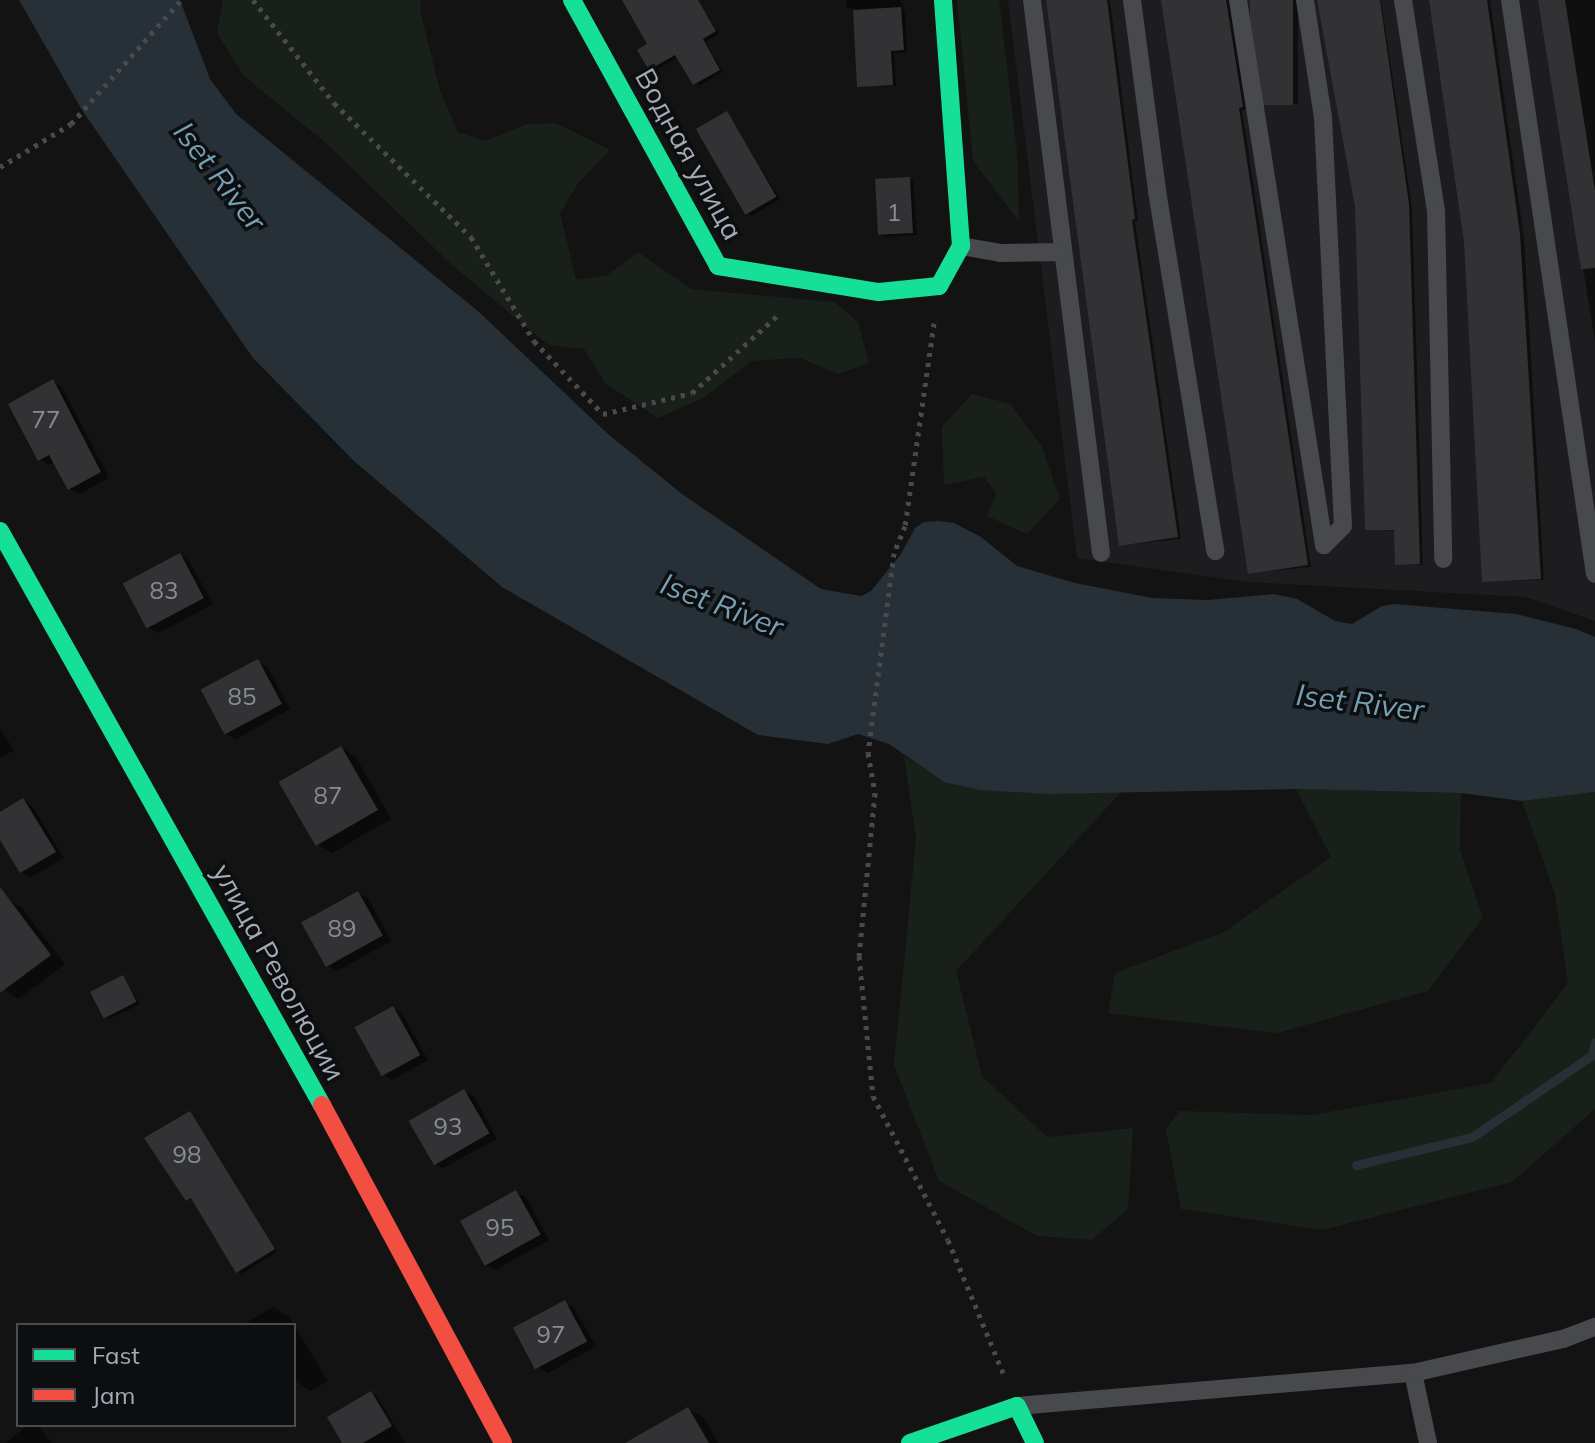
<!DOCTYPE html>
<html>
<head>
<meta charset="utf-8">
<style>
  body { margin:0 }
  #map { position:relative; width:1595px; height:1443px; overflow:hidden; background:#131313; font-family:Mulish,sans-serif }
  div>[style] { position:absolute }
  .built>* { inset:0; background:#1d1d1f }
  .green>* { inset:0; background:#192019 }
  .water>* { inset:0; background:#263036 }
  .shadow>* { inset:0; background:#0007; transform-origin:0 0 }
  .stream>* { height:9px; margin:-4.5px; padding:0 4.5px; transform-origin:4.5px; border-radius:4.5px; background:#263036 }
  .building>* { inset:0; background:#323234; transform-origin:0 0 }
  .path>* { height:5px; margin-top:-2.5px; transform-origin:0; background:repeating-linear-gradient(90deg,#494a4e 0 4px,transparent 0 10px) }
  .lane>* { height:18px; margin:-9px; padding:0 9px; transform-origin:9px; border-radius:9px; background:#47494c }
  .fast>* { height:18px; margin:-9px; padding:0 9px; transform-origin:9px; border-radius:9px; background:#16e098 }
  .jam>* { height:18px; margin:-9px; padding:0 9px; transform-origin:9px; border-radius:9px; background:#f24e42 }
  span { translate:-50% -50%; white-space:nowrap; text-align:center; line-height:1.15; -webkit-text-stroke:7px #0d0e0f; paint-order:stroke }
  .number-label { font-size:24px; color:#878d96 }
  .number-label span { -webkit-text-stroke-width:0 }
  .street-label { font-size:28px; color:#a3abb6 }
  .water-label { font-size:30px; color:#769eb4; font-style:italic }
  .legend { position:absolute; left:16px; top:1323px; width:280px; height:104px; box-sizing:border-box; background:#0d0e0f; border:2px solid #494d52; margin:0; padding:10px 14px; list-style:none; font-size:24px; color:#a3abb6 }
  .legend li { display:flex; align-items:center; gap:16px; height:40px }
  .legend b { width:40px; border:2px solid #494d52 }
</style>
</head>
<body>
<div id="map">
  <div class="built">
    <div style="clip-path:polygon(1008px 0,1595px 0,1595px 621px,1526px 597px,1246px 582px,1077px 558px)"></div>
  </div>
  <div class="green">
    <div style="clip-path:polygon(223px 0,421px 0,420px 10px,440px 91px,458px 132px,485px 141px,527px 124px,556px 123px,610px 150px,579px 182px,560px 213px,576px 280px,607px 275px,638px 252px,691px 289px,834px 302px,858px 322px,869px 363px,838px 374px,800px 358px,751px 361px,705px 397px,658px 418px,605px 383px,584px 349px,548px 345px,452px 265px,326px 143px,244px 76px,217px 33px)"></div>
    <div style="clip-path:polygon(957px 0,999px 0,1017px 152px,1019px 222px,973px 161px)"></div>
    <div style="clip-path:polygon(972px 394px,1010px 404px,1042px 447px,1060px 499px,1027px 534px,987px 516px,996px 493px,984px 477px,944px 485px,942px 427px)"></div>
    <div style="clip-path:polygon(904px 756px,944px 781px,1048px 794px,1122px 791px,956px 971px,982px 1076px,1047px 1137px,1133px 1128px,1128px 1209px,1092px 1240px,1037px 1236px,939px 1181px,894px 1065px,916px 838px)"></div>
    <div style="clip-path:polygon(1296px 789px,1461px 793px,1460px 850px,1483px 918px,1428px 991px,1277px 1033px,1108px 1013px,1115px 973px,1224px 932px,1331px 857px)"></div>
    <div style="clip-path:polygon(1595px 792px,1595px 1109px,1512px 1182px,1322px 1230px,1181px 1209px,1166px 1130px,1179px 1111px,1312px 1115px,1491px 1083px,1568px 983px,1555px 894px,1522px 801px)"></div>
  </div>
  <div class="water">
    <div style="clip-path:polygon(19px 0,180px 0,210px 79px,236px 114px,479px 312px,608px 434px,682px 494px,821px 589px,861px 596px,871px 591px,901px 554px,915px 528px,924px 522px,938px 521px,954px 523px,981px 537px,1017px 566px,1075px 583px,1152px 598px,1208px 600px,1274px 594px,1297px 599px,1335px 621px,1352px 624px,1382px 606px,1394px 604px,1516px 614px,1576px 629px,1595px 637px,1595px 792px,1522px 801px,1461px 793px,1296px 789px,1048px 794px,980px 790px,944px 782px,889px 744px,858px 734px,828px 744px,758px 735px,502px 587px,354px 461px,253px 358px,82px 110px)"></div>
  </div>
  <div class="shadow">
    <div style="clip-path:polygon(625px 0,676px 0,708px 16px,719px 34px,705px 42px,723px 72px,699px 86px,679px 57px,655px 71px,651px 69px,650px 45px)"></div>
    <div style="clip-path:polygon(846px 0,900px 0,905px 12px,907px 52px,894px 53px,896px 86px,859px 86px,855px 9px,847px 8px)"></div>
    <div style="clip-path:polygon(1046px 0,1110px 0,1138px 221px,1135px 221px,1181px 539px,1121px 545px)"></div>
    <div style="clip-path:polygon(1163px 0,1230px 0,1246px 109px,1242px 110px,1311px 567px,1250px 573px)"></div>
    <div style="left:1252px;top:0;width:46px;height:104px"></div>
    <div style="clip-path:polygon(1319px 0,1381px 0,1412px 207px,1423px 565px,1397px 563px,1396px 531px,1367px 529px,1357px 206px)"></div>
    <div style="clip-path:polygon(1431px 0,1490px 0,1524px 238px,1544px 580px,1484px 581px,1466px 242px)"></div>
    <div style="clip-path:polygon(1540px 0,1595px 0,1595px 342px)"></div>
    <div style="clip-path:polygon(727px 113px,780px 199px,751px 216px,747px 213px)"></div>
    <div style="clip-path:polygon(909px 179px,913px 181px,917px 235px,884px 237px,880px 234px)"></div>
    <div style="clip-path:polygon(53px 382px,62px 387px,109px 478px,79px 494px,70px 489px,55px 462px,49px 465px,40px 459px)"></div>
    <div style="clip-path:polygon(180px 555px,189px 561px,213px 604px,159px 633px,149px 628px)"></div>
    <div style="clip-path:polygon(258px 662px,267px 667px,290px 709px,236px 739px,227px 734px)"></div>
    <div style="clip-path:polygon(0 729px,14px 750px,0 758px)"></div>
    <div style="clip-path:polygon(341px 748px,355px 756px,391px 819px,332px 853px,317px 844px)"></div>
    <div style="clip-path:polygon(23px 800px,32px 806px,64px 858px,31px 877px,22px 872px,0 836px,0 814px)"></div>
    <div style="clip-path:polygon(358px 893px,368px 898px,391px 941px,337px 971px,328px 966px)"></div>
    <div style="clip-path:polygon(8px 900px,22px 908px,65px 964px,18px 999px,0 986px,0 906px)"></div>
    <div style="clip-path:polygon(123px 977px,140px 1004px,109px 1019px,105px 1017px)"></div>
    <div style="clip-path:polygon(393px 1008px,402px 1013px,428px 1060px,392px 1080px,382px 1074px)"></div>
    <div style="clip-path:polygon(464px 1091px,474px 1096px,497px 1139px,443px 1168px,434px 1163px)"></div>
    <div style="clip-path:polygon(190px 1113px,277px 1252px,241px 1274px,195px 1200px,188px 1199px)"></div>
    <div style="clip-path:polygon(516px 1192px,526px 1197px,549px 1240px,495px 1270px,486px 1265px)"></div>
    <div style="clip-path:polygon(565px 1303px,574px 1308px,596px 1346px,548px 1373px,538px 1367px)"></div>
    <div style="clip-path:polygon(273px 1307px,288px 1316px,294px 1325px,243px 1325px)"></div>
    <div style="clip-path:polygon(294px 1325px,328px 1381px,310px 1391px,294px 1380px)"></div>
    <div style="clip-path:polygon(371px 1393px,377px 1396px,405px 1443px,345px 1443px)"></div>
    <div style="clip-path:polygon(688px 1409px,703px 1417px,718px 1443px,629px 1443px)"></div>
    <div style="clip-path:polygon(28px 1425px,40px 1428px,52px 1443px,5px 1443px)"></div>
  </div>
  <div class="stream">
    <div style="left:1356px;top:1165px;width:119px;rotate:-13.6deg"></div>
    <div style="left:1472px;top:1137px;width:145px;rotate:-34.3deg"></div>
    <div style="left:1592px;top:1055px;width:13px;rotate:-77deg"></div>
  </div>
  <div class="building">
    <div style="clip-path:polygon(622px 0,698px 0,716px 31px,703px 39px,720px 70px,693px 85px,675px 55px,649px 70px,637px 50px,647px 44px)"></div>
    <div style="clip-path:polygon(1046px 0,1107px 0,1135px 219px,1132px 220px,1178px 537px,1119px 546px)"></div>
    <div style="clip-path:polygon(1161px 0,1226px 0,1243px 107px,1239px 108px,1308px 565px,1248px 574px)"></div>
    <div style="left:1250px;top:0;width:43px;height:105px"></div>
    <div style="clip-path:polygon(1317px 0,1380px 0,1409px 204px,1420px 564px,1395px 565px,1394px 530px,1365px 530px,1355px 206px)"></div>
    <div style="clip-path:polygon(1429px 0,1487px 0,1520px 234px,1541px 579px,1482px 582px,1464px 242px)"></div>
    <div style="clip-path:polygon(1538px 0,1565px 0,1595px 191px,1595px 268px,1581px 269px)"></div>
    <div style="clip-path:polygon(901px 7px,904px 50px,891px 51px,893px 85px,857px 87px,853px 10px)"></div>
    <div style="left:727px;top:111px;width:99px;height:36px;rotate:60deg"></div>
    <div style="left:910px;top:177px;width:56px;height:35px;rotate:87deg"></div>
    <div style="clip-path:polygon(53px 379px,101px 472px,68px 490px,49px 455px,38px 461px,8px 404px)"></div>
    <div style="left:180px;top:553px;width:51px;height:65px;rotate:62deg"></div>
    <div style="left:258px;top:659px;width:51px;height:65px;rotate:62deg"></div>
    <div style="left:341px;top:746px;width:74px;height:72px;rotate:60deg"></div>
    <div style="clip-path:polygon(23px 798px,56px 852px,20px 873px,0 840px,0 812px)"></div>
    <div style="clip-path:polygon(0 887px,51px 955px,0 993px)"></div>
    <div style="left:358px;top:891px;width:51px;height:65px;rotate:61deg"></div>
    <div style="left:123px;top:975px;width:30px;height:37px;rotate:63deg"></div>
    <div style="left:393px;top:1006px;width:56px;height:44px;rotate:61deg"></div>
    <div style="left:464px;top:1089px;width:51px;height:64px;rotate:60deg"></div>
    <div style="clip-path:polygon(190px 1111px,275px 1249px,236px 1273px,191px 1198px,186px 1201px,144px 1138px)"></div>
    <div style="left:516px;top:1190px;width:51px;height:64px;rotate:61deg"></div>
    <div style="left:565px;top:1300px;width:47px;height:59px;rotate:62deg"></div>
    <div style="clip-path:polygon(371px 1391px,392px 1426px,363px 1443px,342px 1443px,327px 1417px)"></div>
    <div style="clip-path:polygon(688px 1407px,709px 1443px,625px 1443px)"></div>
  </div>
  <div class="path">
    <div style="left:253px;top:0;width:131px;rotate:51.8deg"></div>
    <div style="left:334px;top:103px;width:192px;rotate:44.4deg"></div>
    <div style="left:471px;top:237px;width:122px;rotate:58.8deg"></div>
    <div style="left:534px;top:341px;width:100px;rotate:46.6deg"></div>
    <div style="left:603px;top:414px;width:91px;rotate:-13.3deg"></div>
    <div style="left:692px;top:393px;width:118px;rotate:-42.2deg"></div>
    <div style="left:0;top:167px;width:83px;rotate:-31.2deg"></div>
    <div style="left:71px;top:124px;width:166px;rotate:-48.4deg"></div>
    <div style="left:934px;top:323px;width:205px;rotate:98.1deg"></div>
    <div style="left:905px;top:526px;width:29px;rotate:112deg"></div>
    <div style="left:894px;top:553px;width:202px;rotate:97.4deg"></div>
    <div style="left:868px;top:753px;width:41px;rotate:80.1deg"></div>
    <div style="left:875px;top:793px;width:164px;rotate:95.6deg"></div>
    <div style="left:859px;top:956px;width:141px;rotate:84.3deg"></div>
    <div style="left:873px;top:1096px;width:162px;rotate:62.5deg"></div>
    <div style="left:948px;top:1240px;width:146px;rotate:67.5deg"></div>
  </div>
  <div class="lane">
    <div style="left:1032px;top:0;width:557px;rotate:82.89deg"></div>
    <div style="left:1132px;top:0;width:193px;rotate:82.5deg"></div>
    <div style="left:1157px;top:191px;width:365px;rotate:80.8deg"></div>
    <div style="left:1238px;top:0;width:552px;rotate:81.03deg"></div>
    <div style="left:1305px;top:0;width:119px;rotate:81.3deg"></div>
    <div style="left:1323px;top:118px;width:408px;rotate:87.2deg"></div>
    <div style="left:1343px;top:526px;width:27px;rotate:135deg"></div>
    <div style="left:1403px;top:0;width:214px;rotate:81.1deg"></div>
    <div style="left:1436px;top:211px;width:348px;rotate:88.8deg"></div>
    <div style="left:1510px;top:0;width:580px;rotate:81.58deg"></div>
    <div style="left:961px;top:246px;width:40px;rotate:10deg"></div>
    <div style="left:1000px;top:253px;width:63px;rotate:-0.9deg"></div>
    <div style="left:1413px;top:1373px;width:72px;rotate:77.9deg"></div>
    <div style="left:1017px;top:1406px;width:397px;rotate:-4.8deg"></div>
    <div style="left:1413px;top:1373px;width:154px;rotate:-12.8deg"></div>
    <div style="left:1563px;top:1339px;width:34px;rotate:-21deg"></div>
  </div>
  <div class="fast">
    <div style="left:572px;top:0;width:303px;rotate:61.2deg"></div>
    <div style="left:718px;top:266px;width:163px;rotate:9.2deg"></div>
    <div style="left:879px;top:292px;width:60px;rotate:-5.7deg"></div>
    <div style="left:939px;top:286px;width:46px;rotate:-61.2deg"></div>
    <div style="left:961px;top:246px;width:247px;rotate:-94.2deg"></div>
    <div style="left:0;top:531px;width:658px;rotate:60.71deg"></div>
    <div style="left:910px;top:1443px;width:113px;rotate:-19.1deg"></div>
    <div style="left:1017px;top:1406px;width:41px;rotate:64.1deg"></div>
  </div>
  <div class="jam">
    <div style="left:322px;top:1105px;width:383px;rotate:61.8deg"></div>
  </div>
  <div class="number-label">
    <span style="left:894px;top:213px">1</span>
    <span style="left:46px;top:420px">77</span>
    <span style="left:164px;top:591px">83</span>
    <span style="left:242px;top:697px">85</span>
    <span style="left:328px;top:796px">87</span>
    <span style="left:342px;top:929px">89</span>
    <span style="left:448px;top:1127px">93</span>
    <span style="left:187px;top:1155px">98</span>
    <span style="left:500px;top:1228px">95</span>
    <span style="left:551px;top:1335px">97</span>
  </div>
  <div class="street-label">
    <span style="left:689px;top:154px;rotate:61deg">Водная улица</span>
    <span style="left:279px;top:972px;rotate:61deg">улица Революции</span>
  </div>
  <div class="water-label">
    <span style="left:220px;top:176px;rotate:52deg">Iset River</span>
    <span style="left:722px;top:605px;rotate:21deg">Iset River</span>
    <span style="left:1360px;top:702px;rotate:7deg">Iset River</span>
  </div>
  <ul class="legend">
  <li><b style="height:10px;background:#16e098"></b>Fast</li>
  <li><b style="height:10px;background:#f24e42"></b>Jam</li>
  </ul>
</div>
</body>
</html>
